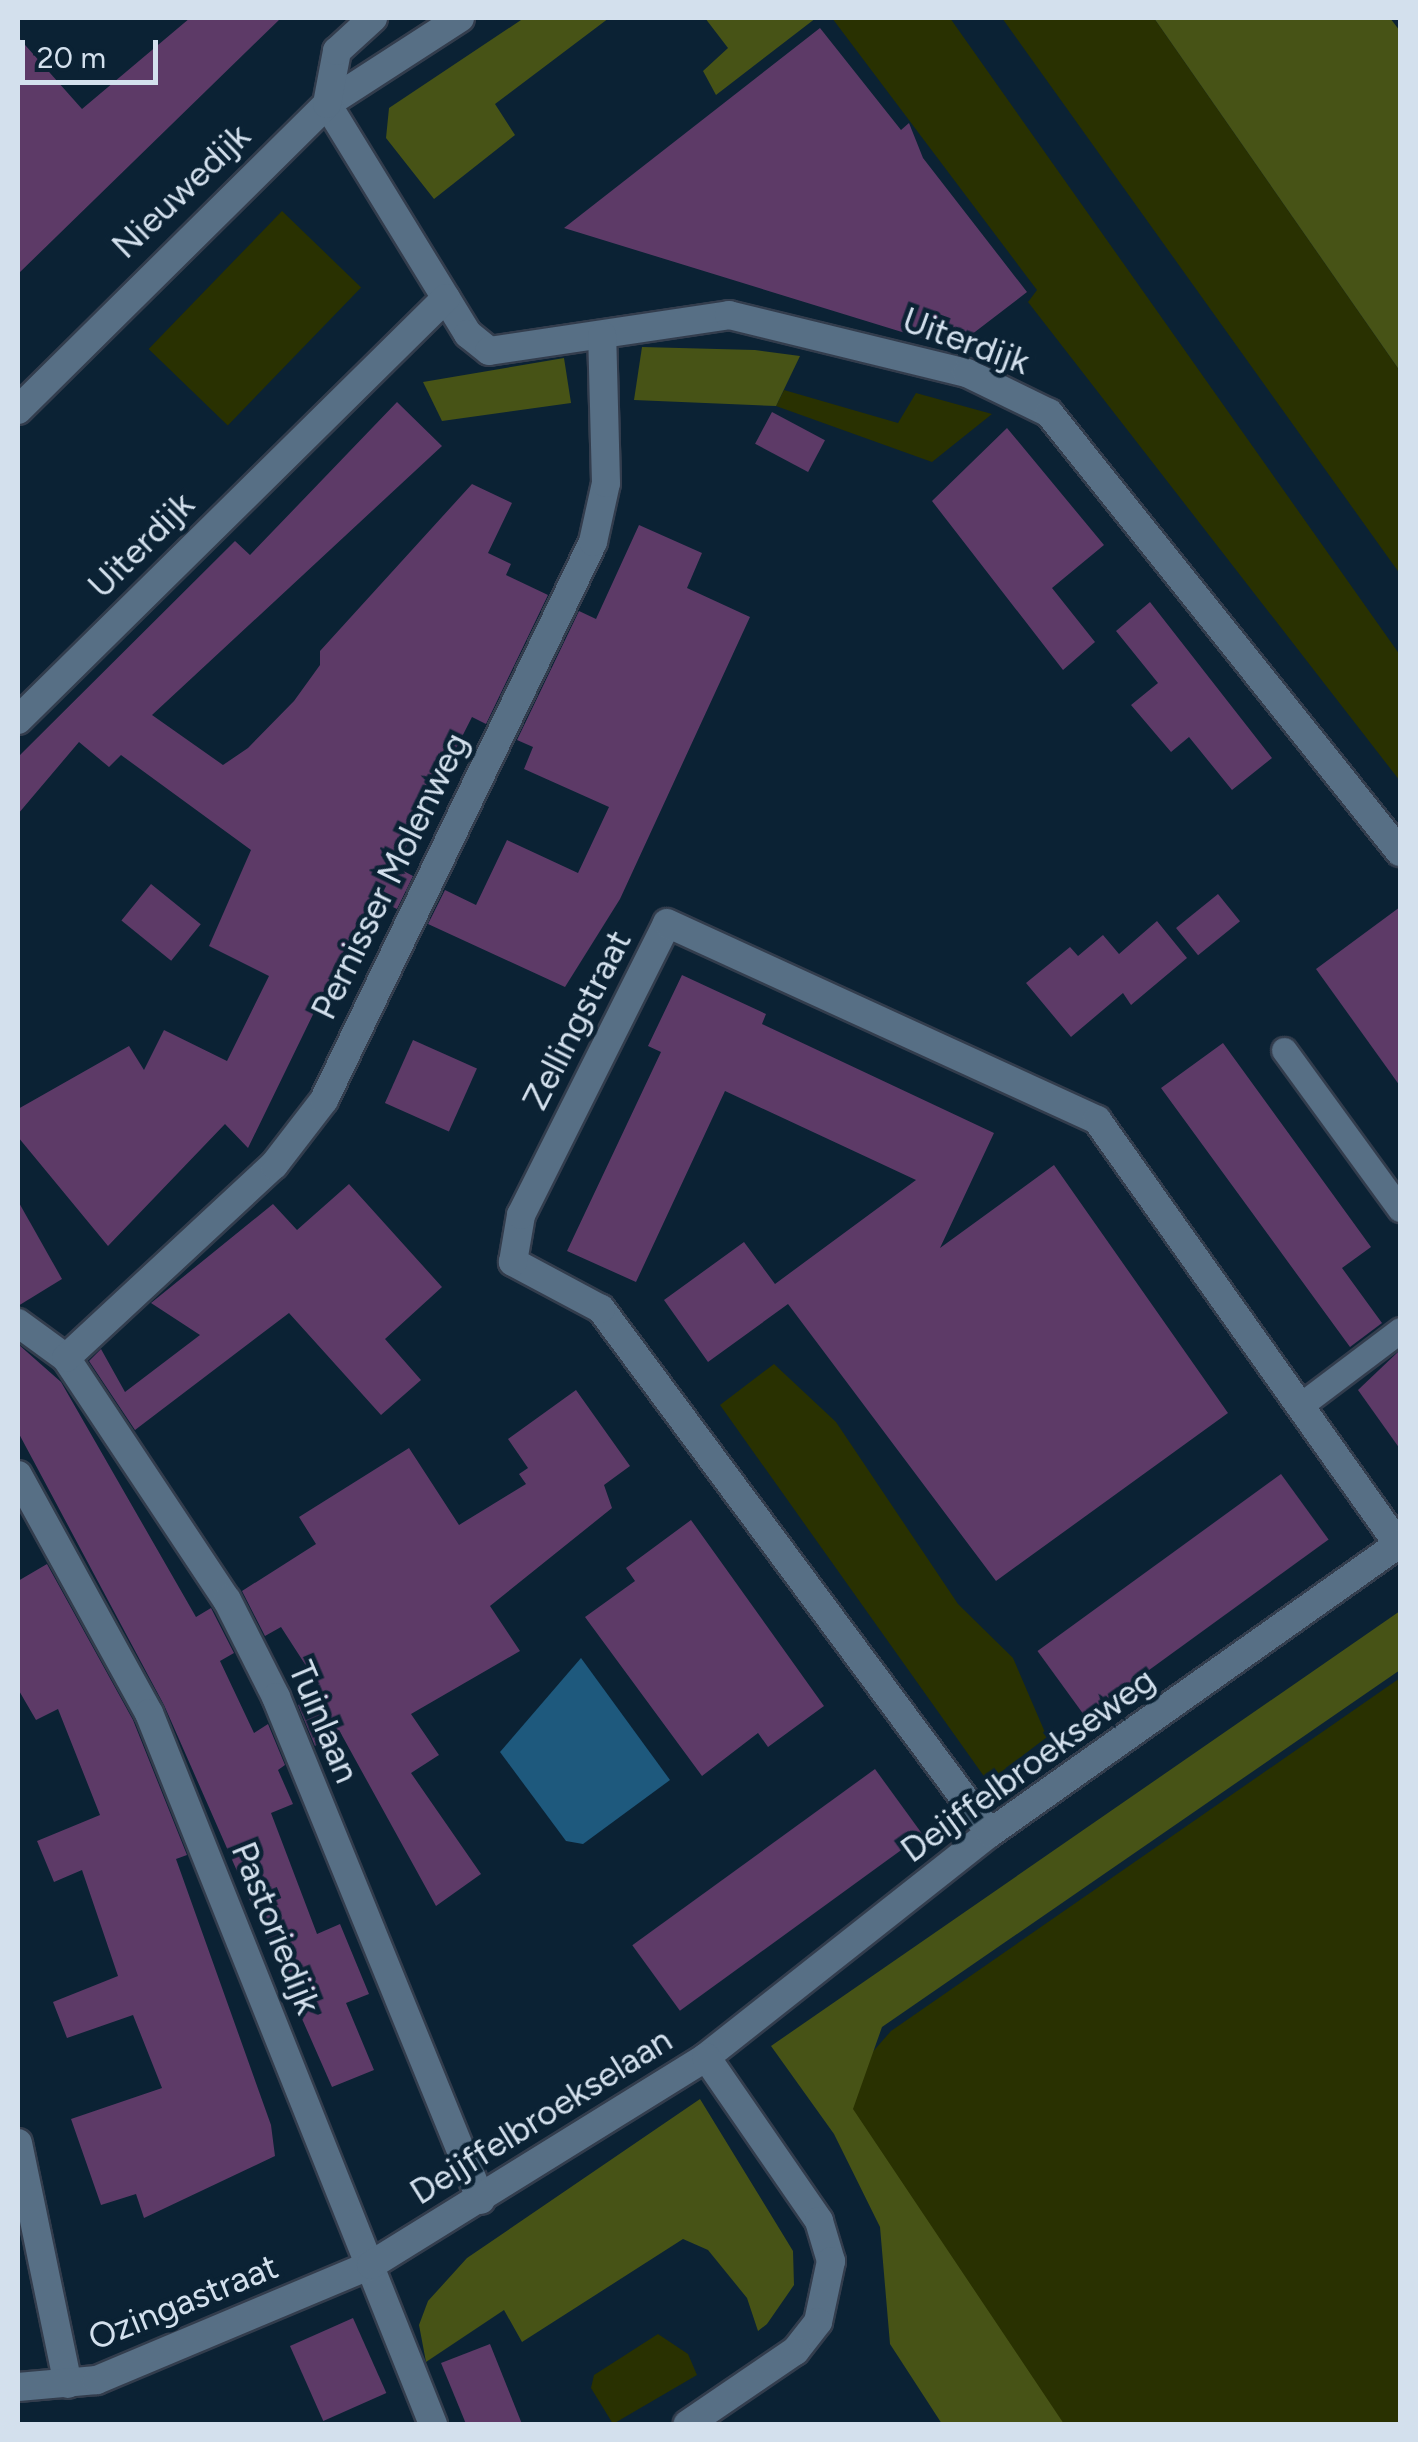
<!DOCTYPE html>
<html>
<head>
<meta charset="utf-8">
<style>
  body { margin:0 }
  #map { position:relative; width:1418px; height:2442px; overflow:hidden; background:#0b2234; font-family:Figtree,sans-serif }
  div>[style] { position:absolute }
  .green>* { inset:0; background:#293101; transform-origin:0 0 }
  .forest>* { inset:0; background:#475316 }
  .water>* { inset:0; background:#1e597d }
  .building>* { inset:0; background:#5d3a67; transform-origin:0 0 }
  .roads { filter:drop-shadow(2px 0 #333d4d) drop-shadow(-2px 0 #333d4d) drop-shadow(0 2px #333d4d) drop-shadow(0 -2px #333d4d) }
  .service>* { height:25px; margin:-12.5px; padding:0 12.5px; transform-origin:12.5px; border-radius:12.5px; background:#576f85 }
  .minor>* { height:28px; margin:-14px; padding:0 14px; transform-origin:14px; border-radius:14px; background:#576f85 }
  span { translate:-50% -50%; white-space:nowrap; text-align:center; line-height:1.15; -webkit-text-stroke:9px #0b2234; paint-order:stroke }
  .street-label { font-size:35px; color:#d3e0ed }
  .frame { position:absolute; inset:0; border:20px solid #d3e0ed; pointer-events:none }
  .scale { position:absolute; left:20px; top:40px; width:138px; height:45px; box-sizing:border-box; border:5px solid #d3e0ed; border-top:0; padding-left:12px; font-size:30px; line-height:35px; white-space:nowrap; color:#d3e0ed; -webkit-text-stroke:8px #0b2234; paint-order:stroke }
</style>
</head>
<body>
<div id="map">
  <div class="green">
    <div style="clip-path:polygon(832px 18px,950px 18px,1400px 655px,1400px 781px,1028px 302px,1037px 290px)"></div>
    <div style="clip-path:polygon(1002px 18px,1154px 18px,1400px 371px,1400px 574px)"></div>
    <div style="left:282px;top:211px;width:110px;height:192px;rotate:44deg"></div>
    <div style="clip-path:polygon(784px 390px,898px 423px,916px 393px,992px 414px,932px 462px,776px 406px)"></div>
    <div style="clip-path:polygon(774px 1364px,836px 1422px,958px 1604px,1013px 1658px,1047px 1737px,988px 1782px,720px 1405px)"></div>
    <div style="clip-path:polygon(1400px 1678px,1400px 2424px,1061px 2424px,850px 2115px,862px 2064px,891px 2031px)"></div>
    <div style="clip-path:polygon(658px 2334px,688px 2354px,697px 2375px,613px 2424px,591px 2388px,594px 2375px)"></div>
  </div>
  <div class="forest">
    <div style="clip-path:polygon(609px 18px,495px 104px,515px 135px,434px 199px,386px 138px,389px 108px,521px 20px)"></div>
    <div style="clip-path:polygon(705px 18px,816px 18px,716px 95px,703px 71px,728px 48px)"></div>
    <div style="clip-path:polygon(1154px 18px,1390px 18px,1400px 31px,1400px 371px)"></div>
    <div style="clip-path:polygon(642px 347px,755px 350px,800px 356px,776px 406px,634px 400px)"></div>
    <div style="clip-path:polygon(564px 358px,571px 403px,442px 421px,423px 382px)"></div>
    <div style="clip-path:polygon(1400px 1611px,1400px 1670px,882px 2027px,853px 2109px,1064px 2424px,942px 2424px,890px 2344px,880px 2227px,834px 2134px,771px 2046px)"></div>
    <div style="clip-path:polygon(700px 2099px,793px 2251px,794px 2285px,767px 2324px,758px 2331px,747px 2298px,708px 2250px,683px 2239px,522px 2342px,504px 2310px,426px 2362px,419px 2325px,428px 2301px,467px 2258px)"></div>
  </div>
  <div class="water">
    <div style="clip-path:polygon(581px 1658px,670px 1780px,583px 1844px,566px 1841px,500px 1752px)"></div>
  </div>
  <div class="building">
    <div style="clip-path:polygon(190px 18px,281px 18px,18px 274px,18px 37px,82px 109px)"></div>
    <div style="clip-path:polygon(820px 28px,901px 130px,909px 123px,923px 158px,1027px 292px,954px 348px,564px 228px)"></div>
    <div style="clip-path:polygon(397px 402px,442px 446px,152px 715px,223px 765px,248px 748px,294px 701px,320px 665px,320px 651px,472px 484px,512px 503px,488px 553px,511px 564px,506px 575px,548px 595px,486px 724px,472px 717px,396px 867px,413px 876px,397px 909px,382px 902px,372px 925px,359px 920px,248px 1148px,225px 1124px,108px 1246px,18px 1137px,18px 1109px,129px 1046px,144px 1070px,164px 1030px,227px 1061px,269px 976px,209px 946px,251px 850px,121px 755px,109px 767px,79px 742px,18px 814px,18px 757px,235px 541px,250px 555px)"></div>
    <div style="left:772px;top:412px;width:60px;height:36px;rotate:28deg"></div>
    <div style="clip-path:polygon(1007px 428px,1104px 545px,1052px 588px,1095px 642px,1063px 670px,932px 501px)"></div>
    <div style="clip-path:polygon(639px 525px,702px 553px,687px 588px,750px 617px,620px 899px,565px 987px,428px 924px,445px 890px,476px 905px,507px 840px,578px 873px,609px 807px,524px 769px,533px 747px,517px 740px,579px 611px,596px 619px)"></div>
    <div style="clip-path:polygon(1150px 602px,1272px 758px,1232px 790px,1189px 737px,1171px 752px,1131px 705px,1158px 683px,1116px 631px)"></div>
    <div style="left:151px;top:884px;width:64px;height:47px;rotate:39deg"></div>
    <div style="left:1218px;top:894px;width:35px;height:54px;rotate:51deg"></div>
    <div style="clip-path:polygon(1400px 907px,1400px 1086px,1316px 969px)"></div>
    <div style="clip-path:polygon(1157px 921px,1187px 958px,1131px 1005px,1123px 993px,1071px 1037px,1026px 983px,1070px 947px,1078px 956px,1103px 935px,1119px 954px)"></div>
    <div style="clip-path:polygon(682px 975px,766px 1014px,762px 1024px,994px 1133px,940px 1248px,1054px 1165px,1228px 1413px,996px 1581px,788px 1304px,708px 1362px,664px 1300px,744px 1242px,775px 1284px,916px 1180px,725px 1091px,636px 1282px,567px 1251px,661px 1052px,648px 1046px)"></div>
    <div style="left:413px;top:1040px;width:70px;height:69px;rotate:24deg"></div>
    <div style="clip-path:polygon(1223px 1043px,1371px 1247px,1342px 1268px,1382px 1323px,1350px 1347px,1161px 1088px)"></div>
    <div style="clip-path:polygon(349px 1184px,442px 1287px,385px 1339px,421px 1380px,381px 1415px,289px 1313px,135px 1430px,89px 1361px,101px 1349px,125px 1392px,200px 1335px,151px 1303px,273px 1204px,297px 1230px)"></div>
    <div style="clip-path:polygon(18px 1201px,62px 1279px,18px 1306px)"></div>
    <div style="clip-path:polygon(18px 1344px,61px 1382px,196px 1617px,211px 1608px,234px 1653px,220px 1661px,254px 1733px,268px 1724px,285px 1765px,278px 1770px,293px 1804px,271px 1813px,317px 1934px,340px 1924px,369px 1994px,346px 2003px,374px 2070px,332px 2087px,164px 1705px,18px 1432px)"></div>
    <div style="clip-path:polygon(1400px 1350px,1400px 1449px,1358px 1390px)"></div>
    <div style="clip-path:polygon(576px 1390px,630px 1466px,604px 1485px,612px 1508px,490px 1606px,520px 1651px,411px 1714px,439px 1755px,411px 1773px,481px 1874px,436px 1906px,339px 1730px,315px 1746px,298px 1705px,321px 1689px,281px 1627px,265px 1636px,242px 1591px,316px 1544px,299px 1517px,409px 1448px,459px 1525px,526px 1484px,519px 1474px,528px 1468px,508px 1439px)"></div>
    <div style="left:1281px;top:1474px;width:81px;height:301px;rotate:54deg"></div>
    <div style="clip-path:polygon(691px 1520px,824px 1706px,768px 1747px,758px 1733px,702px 1776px,585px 1617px,635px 1581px,626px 1568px)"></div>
    <div style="clip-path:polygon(47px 1564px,133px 1720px,187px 1855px,176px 1859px,271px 2125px,275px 2156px,144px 2218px,136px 2194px,101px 2205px,71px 2119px,162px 2088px,133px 2015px,67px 2038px,53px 2002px,118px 1976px,82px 1870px,54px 1882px,37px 1841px,100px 1815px,58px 1709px,36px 1720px,18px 1689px,18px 1581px)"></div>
    <div style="left:875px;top:1769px;width:81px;height:300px;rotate:54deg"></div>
    <div style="left:353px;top:2318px;width:82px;height:69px;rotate:66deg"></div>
    <div style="clip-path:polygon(490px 2344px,522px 2424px,466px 2424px,441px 2363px)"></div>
  </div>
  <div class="roads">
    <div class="service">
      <div style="left:1284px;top:1050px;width:197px;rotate:53.9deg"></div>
      <div style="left:1301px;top:1405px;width:124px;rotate:-37.1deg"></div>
    </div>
    <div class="minor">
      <div style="left:460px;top:18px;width:158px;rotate:147.1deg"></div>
      <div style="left:327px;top:104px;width:270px;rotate:58.5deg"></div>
      <div style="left:468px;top:334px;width:27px;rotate:39deg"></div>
      <div style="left:489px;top:351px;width:243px;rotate:-8.5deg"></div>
      <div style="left:729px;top:315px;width:245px;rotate:13.7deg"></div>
      <div style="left:967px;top:373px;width:91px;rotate:26deg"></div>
      <div style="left:1049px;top:413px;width:562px;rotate:51.36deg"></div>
      <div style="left:18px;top:410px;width:435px;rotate:-44.7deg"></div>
      <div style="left:327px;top:104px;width:54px;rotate:-79.3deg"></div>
      <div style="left:337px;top:51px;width:49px;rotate:-42.5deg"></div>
      <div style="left:18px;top:720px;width:601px;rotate:-44.6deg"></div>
      <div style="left:18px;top:1323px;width:59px;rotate:36.1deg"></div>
      <div style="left:66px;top:1358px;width:291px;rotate:56.4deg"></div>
      <div style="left:227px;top:1600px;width:109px;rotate:63.2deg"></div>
      <div style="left:276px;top:1697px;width:543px;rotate:67.83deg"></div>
      <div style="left:66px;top:1358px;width:284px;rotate:-42.9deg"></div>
      <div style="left:274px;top:1165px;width:82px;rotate:-52.4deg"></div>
      <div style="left:324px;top:1100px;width:619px;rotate:-64.26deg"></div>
      <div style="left:593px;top:542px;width:60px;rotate:-77.6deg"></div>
      <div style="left:606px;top:483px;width:148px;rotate:-91.5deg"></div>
      <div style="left:18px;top:1475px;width:272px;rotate:61.2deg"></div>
      <div style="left:149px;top:1713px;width:766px;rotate:68.23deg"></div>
      <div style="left:990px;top:1833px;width:653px;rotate:-126.59deg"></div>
      <div style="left:601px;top:1309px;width:100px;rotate:-151.9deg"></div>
      <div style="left:513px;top:1262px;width:48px;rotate:-80.3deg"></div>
      <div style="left:521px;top:1215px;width:326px;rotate:-63.4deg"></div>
      <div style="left:667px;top:923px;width:473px;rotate:24.6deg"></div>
      <div style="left:1097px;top:1120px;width:520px;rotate:54.63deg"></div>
      <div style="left:706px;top:2057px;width:362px;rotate:-38.3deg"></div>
      <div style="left:990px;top:1833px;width:502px;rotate:-35.27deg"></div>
      <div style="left:18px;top:2143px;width:246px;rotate:78.3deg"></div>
      <div style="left:18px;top:2387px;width:79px;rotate:-5.1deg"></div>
      <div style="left:97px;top:2380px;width:297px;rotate:-22.8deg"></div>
      <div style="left:371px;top:2265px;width:394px;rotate:-31.8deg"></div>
      <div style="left:706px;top:2057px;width:199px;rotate:55.4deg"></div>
      <div style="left:819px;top:2221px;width:42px;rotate:73.3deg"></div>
      <div style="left:831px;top:2261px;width:62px;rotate:102deg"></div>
      <div style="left:818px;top:2322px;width:37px;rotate:128deg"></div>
      <div style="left:795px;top:2351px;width:130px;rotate:145.7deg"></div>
    </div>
  </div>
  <div class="street-label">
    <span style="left:181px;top:191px;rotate:-44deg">Nieuwedijk</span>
    <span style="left:966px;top:341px;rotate:20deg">Uiterdijk</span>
    <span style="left:141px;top:545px;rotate:-45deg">Uiterdijk</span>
    <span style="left:390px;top:876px;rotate:-64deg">Pernisser Molenweg</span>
    <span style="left:577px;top:1020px;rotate:-63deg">Zellingstraat</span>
    <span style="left:324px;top:1722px;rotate:67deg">Tuinlaan</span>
    <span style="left:1028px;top:1765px;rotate:-36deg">Deijffelbroekseweg</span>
    <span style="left:276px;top:1928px;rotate:68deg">Pastoriedijk</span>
    <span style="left:541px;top:2116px;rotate:-32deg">Deijffelbroekselaan</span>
    <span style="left:183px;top:2302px;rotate:-22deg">Ozingastraat</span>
  </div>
  <div class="frame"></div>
  <div class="scale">20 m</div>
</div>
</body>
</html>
